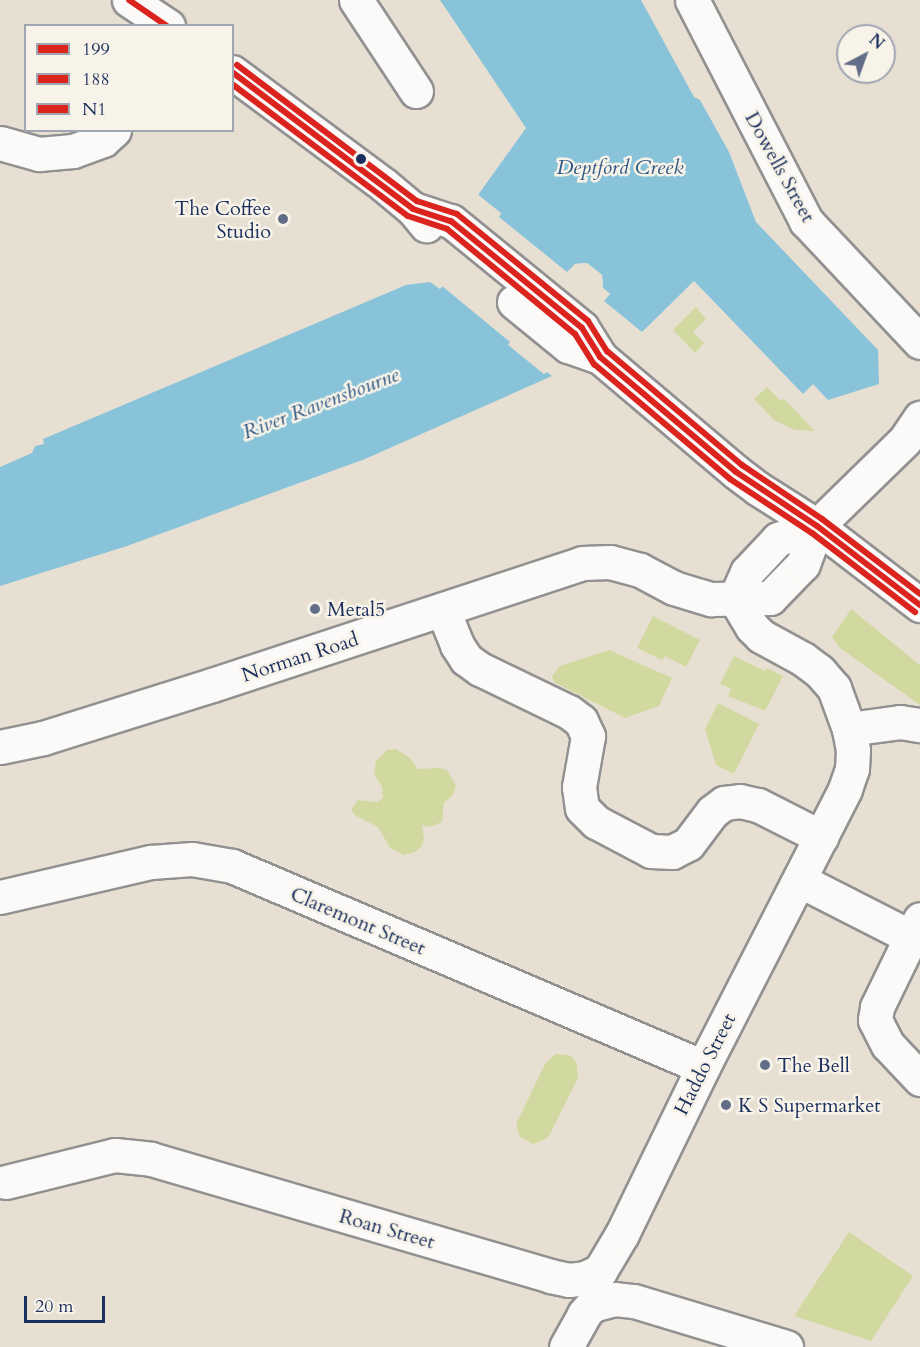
<!DOCTYPE html>
<html>
<head>
<meta charset="utf-8">
<style>
  body { margin:0 }
  #map { position:relative; width:920px; height:1347px; overflow:hidden; background:#e7e0d2; font-family:Cardo,serif }
  div>[style] { position:absolute }
  .green>* { inset:0; background:#d1d9a0 }
  .water>* { inset:0; background:#88c3d9 }
  .pier>* { inset:0; background:#e7e0d2 }
  .roads { filter:drop-shadow(2px 0 #929192) drop-shadow(-2px 0 #929192) drop-shadow(0 2px #929192) drop-shadow(0 -2px #929192) }
  .minor>* { height:33px; margin:-16.5px; padding:0 16.5px; transform-origin:16.5px; border-radius:16.5px; background:#fbfaf8 }
  .major>* { height:33px; margin:-16.5px; padding:0 16.5px; transform-origin:16.5px; border-radius:16.5px; background:#fbfaf8 }
  .bus-1>* { height:6px; margin:-3px; padding:0 3px; transform-origin:3px; border-radius:3px; background:#dc241f }
  .bus-2>* { height:6px; margin:-3px; padding:0 3px; transform-origin:3px; border-radius:3px; background:#dc241f }
  .bus-3>* { height:6px; margin:-3px; padding:0 3px; transform-origin:3px; border-radius:3px; background:#dc241f }
  .dots>* { width:16px; height:16px; translate:-50% -50%; box-sizing:border-box; border:3px solid #f7f3e8; border-radius:50% }
  span { translate:-50% -50%; white-space:nowrap; text-align:center; line-height:1.15; -webkit-text-stroke:5px #f7f3e8; paint-order:stroke }
  .street-label { font-size:20px; color:#1b2f5e }
  .poi-label { font-size:20px; color:#1b2f5e }
  .right { translate:-100% -50%; text-align:right }
  .left { translate:0 -50%; text-align:left }
  .water-label { font-size:21px; color:#2f5884; font-style:italic }
  .legend { position:absolute; left:24px; top:24px; width:210px; height:108px; box-sizing:border-box; background:#f7f3e8; border:2px solid #9fa5b1; margin:0; padding:8px 10px; list-style:none; font-size:18px; color:#1b2f5e }
  .legend li { display:flex; align-items:center; gap:12px; height:30px }
  .legend b { width:30px; border:2px solid #9fa5b1 }
  .north { position:absolute; left:836px; top:24px; width:60px; height:60px; box-sizing:border-box; background:#f7f3e8; border:2px solid #9fa5b1; border-radius:50%; rotate:41deg; font-size:16px; font-weight:700; line-height:24px; text-align:center; color:#1b2f5e }
  .north::after { content:''; display:block; margin:auto; width:21px; height:27px; background:#626d87; clip-path:polygon(50% 0,100% 100%,50% 72%,0 100%) }
  .scale { position:absolute; left:24px; top:1296px; width:81px; height:27px; box-sizing:border-box; border:3px solid #1b2f5e; border-top:0; padding-left:8px; font-size:18px; line-height:21px; white-space:nowrap; color:#1b2f5e; -webkit-text-stroke:4px #f7f3e8; paint-order:stroke }
</style>
</head>
<body>
<div id="map">
  <div class="green">
    <div style="clip-path:polygon(696px 307px,706px 319px,693px 332px,704px 343px,695px 353px,673px 330px)"></div>
    <div style="clip-path:polygon(767px 387px,781px 401px,784px 399px,815px 431px,795px 430px,774px 420px,754px 399px)"></div>
    <div style="clip-path:polygon(851px 609px,920px 665px,920px 705px,840px 648px,832px 637px)"></div>
    <div style="clip-path:polygon(653px 616px,700px 640px,686px 667px,665px 656px,662px 660px,637px 648px)"></div>
    <div style="clip-path:polygon(609px 650px,672px 678px,659px 706px,625px 718px,554px 682px,552px 676px,560px 666px)"></div>
    <div style="clip-path:polygon(734px 656px,765px 671px,767px 668px,783px 676px,765px 711px,728px 696px,731px 689px,720px 684px)"></div>
    <div style="clip-path:polygon(718px 703px,759px 724px,734px 774px,716px 765px,705px 729px)"></div>
    <div style="clip-path:polygon(396px 749px,410px 758px,418px 769px,439px 768px,447px 770px,456px 786px,453px 795px,444px 803px,442px 822px,430px 827px,422px 825px,424px 839px,421px 847px,415px 852px,404px 855px,390px 848px,378px 827px,356px 816px,351px 810px,358px 800px,377px 802px,383px 798px,382px 787px,374px 774px,376px 761px,387px 750px)"></div>
    <div style="clip-path:polygon(555px 1054px,569px 1055px,574px 1059px,577px 1065px,578px 1078px,550px 1134px,546px 1139px,533px 1144px,520px 1137px,516px 1124px,545px 1064px)"></div>
    <div style="clip-path:polygon(849px 1232px,913px 1276px,871px 1341px,794px 1316px)"></div>
  </div>
  <div class="water">
    <div style="clip-path:polygon(440px 0,641px 0,694px 97px,700px 100px,729px 152px,756px 222px,878px 350px,879px 384px,828px 400px,813px 384px,803px 394px,694px 281px,642px 332px,604px 301px,610px 294px,603px 288px,602px 275px,587px 263px,575px 264px,509px 345px,544px 374px,547px 372px,552px 376px,365px 459px,127px 546px,0 586px,0 467px,32px 453px,35px 446px,44px 444px,43px 439px,406px 285px,430px 282px,440px 289px,501px 214px,478px 195px,526px 128px)"></div>
  </div>
  <div class="pier">
    <div style="clip-path:polygon(476px 193px,501px 213px,499px 217px,567px 272px,575px 264px,587px 263px,602px 275px,603px 288px,610px 294px,602px 303px,601px 300px,606px 294px,600px 290px,599px 276px,586px 266px,576px 267px,570px 274px,513px 345px,544px 370px,548px 369px,544px 374px,508px 345px,510px 342px,442px 286px,440px 289px,428px 279px,439px 285px,497px 214px,476px 197px)"></div>
  </div>
  <div class="roads">
    <div class="minor">
      <div style="left:356px;top:0;width:109px;rotate:56.6deg"></div>
      <div style="left:692px;top:0;width:249px;rotate:62.7deg"></div>
      <div style="left:806px;top:221px;width:166px;rotate:46.7deg"></div>
      <div style="left:0;top:143px;width:41px;rotate:15.8deg"></div>
      <div style="left:39px;top:154px;width:34px;rotate:-5deg"></div>
      <div style="left:73px;top:151px;width:32px;rotate:-20deg"></div>
      <div style="left:103px;top:140px;width:15px;rotate:-42deg"></div>
      <div style="left:817px;top:526px;width:123px;rotate:-44.3deg"></div>
      <div style="left:905px;top:440px;width:27px;rotate:-56deg"></div>
      <div style="left:443px;top:610px;width:38px;rotate:68deg"></div>
      <div style="left:457px;top:645px;width:17px;rotate:57deg"></div>
      <div style="left:466px;top:659px;width:17px;rotate:36deg"></div>
      <div style="left:480px;top:669px;width:99px;rotate:25.8deg"></div>
      <div style="left:569px;top:712px;width:15px;rotate:37deg"></div>
      <div style="left:581px;top:721px;width:17px;rotate:65deg"></div>
      <div style="left:588px;top:736px;width:52px;rotate:100deg"></div>
      <div style="left:579px;top:787px;width:21px;rotate:82deg"></div>
      <div style="left:582px;top:808px;width:20px;rotate:45deg"></div>
      <div style="left:596px;top:822px;width:62px;rotate:27.8deg"></div>
      <div style="left:651px;top:851px;width:21px;rotate:3deg"></div>
      <div style="left:672px;top:852px;width:18px;rotate:-27deg"></div>
      <div style="left:688px;top:844px;width:40px;rotate:-53deg"></div>
      <div style="left:712px;top:812px;width:15px;rotate:-37deg"></div>
      <div style="left:724px;top:803px;width:16px;rotate:-7deg"></div>
      <div style="left:740px;top:801px;width:18px;rotate:13deg"></div>
      <div style="left:758px;top:805px;width:71px;rotate:26.9deg"></div>
      <div style="left:849px;top:729px;width:51px;rotate:-7.8deg"></div>
      <div style="left:900px;top:722px;width:20px;rotate:9deg"></div>
      <div style="left:799px;top:880px;width:126px;rotate:27deg"></div>
      <div style="left:911px;top:937px;width:20px;rotate:-63deg"></div>
      <div style="left:0;top:897px;width:155px;rotate:-13.1deg"></div>
      <div style="left:151px;top:862px;width:41px;rotate:-4.2deg"></div>
      <div style="left:192px;top:859px;width:41px;rotate:9.9deg"></div>
      <div style="left:232px;top:866px;width:512px;rotate:23.11deg"></div>
      <div style="left:911px;top:937px;width:78px;rotate:115.9deg"></div>
      <div style="left:877px;top:1007px;width:13px;rotate:99deg"></div>
      <div style="left:875px;top:1020px;width:28px;rotate:63deg"></div>
      <div style="left:888px;top:1045px;width:47px;rotate:46.7deg"></div>
      <div style="left:6px;top:1182px;width:112px;rotate:-13.9deg"></div>
      <div style="left:115px;top:1155px;width:36px;rotate:6deg"></div>
      <div style="left:151px;top:1159px;width:416px;rotate:16.3deg"></div>
      <div style="left:550px;top:1276px;width:19px;rotate:12deg"></div>
      <div style="left:569px;top:1280px;width:16px;rotate:-7deg"></div>
      <div style="left:585px;top:1278px;width:17px;rotate:-25deg"></div>
      <div style="left:600px;top:1271px;width:43px;rotate:-59.3deg"></div>
      <div style="left:622px;top:1234px;width:186px;rotate:-64.1deg"></div>
      <div style="left:703px;top:1067px;width:312px;rotate:-62.9deg"></div>
      <div style="left:845px;top:789px;width:21px;rotate:-71deg"></div>
      <div style="left:852px;top:769px;width:19px;rotate:-87deg"></div>
      <div style="left:853px;top:750px;width:21px;rotate:-101deg"></div>
      <div style="left:849px;top:729px;width:44px;rotate:-110.1deg"></div>
      <div style="left:834px;top:688px;width:23px;rotate:-131deg"></div>
      <div style="left:819px;top:671px;width:20px;rotate:-143deg"></div>
      <div style="left:803px;top:659px;width:48px;rotate:-151.3deg"></div>
      <div style="left:761px;top:636px;width:13px;rotate:-135deg"></div>
      <div style="left:752px;top:627px;width:33px;rotate:-121deg"></div>
      <div style="left:566px;top:1347px;width:38px;rotate:-61deg"></div>
      <div style="left:584px;top:1314px;width:12px;rotate:-48deg"></div>
      <div style="left:592px;top:1305px;width:23px;rotate:-15deg"></div>
      <div style="left:614px;top:1299px;width:20px;rotate:6deg"></div>
      <div style="left:634px;top:1301px;width:159px;rotate:16.8deg"></div>
    </div>
    <div class="major">
      <div style="left:129px;top:0;width:47px;rotate:33.7deg"></div>
      <div style="left:232px;top:72px;width:189px;rotate:36.6deg"></div>
      <div style="left:384px;top:185px;width:38px;rotate:40deg"></div>
      <div style="left:413px;top:209px;width:21px;rotate:51deg"></div>
      <div style="left:413px;top:209px;width:40px;rotate:18deg"></div>
      <div style="left:451px;top:221px;width:169px;rotate:39.2deg"></div>
      <div style="left:582px;top:328px;width:34px;rotate:58deg"></div>
      <div style="left:600px;top:357px;width:178px;rotate:40.2deg"></div>
      <div style="left:736px;top:472px;width:26px;rotate:37deg"></div>
      <div style="left:757px;top:488px;width:71px;rotate:32.3deg"></div>
      <div style="left:817px;top:526px;width:130px;rotate:37.5deg"></div>
      <div style="left:514px;top:302px;width:70px;rotate:39.2deg"></div>
      <div style="left:568px;top:346px;width:34px;rotate:19deg"></div>
      <div style="left:735px;top:599px;width:30px;rotate:-66deg"></div>
      <div style="left:747px;top:572px;width:45px;rotate:-46.8deg"></div>
      <div style="left:778px;top:539px;width:41px;rotate:-18.4deg"></div>
      <div style="left:0;top:747px;width:44px;rotate:-11.8deg"></div>
      <div style="left:43px;top:738px;width:177px;rotate:-17.4deg"></div>
      <div style="left:212px;top:685px;width:390px;rotate:-18.2deg"></div>
      <div style="left:582px;top:563px;width:28px;rotate:-2deg"></div>
      <div style="left:610px;top:562px;width:31px;rotate:15deg"></div>
      <div style="left:640px;top:570px;width:38px;rotate:28deg"></div>
      <div style="left:674px;top:588px;width:39px;rotate:17deg"></div>
      <div style="left:711px;top:599px;width:59px;rotate:-1deg"></div>
      <div style="left:770px;top:598px;width:47px;rotate:-45.9deg"></div>
      <div style="left:803px;top:564px;width:40px;rotate:-69.8deg"></div>
    </div>
  </div>
  <div class="bus-1">
    <div style="left:129px;top:0;width:46px;rotate:34.4deg"></div>
    <div style="left:232px;top:72px;width:227px;rotate:37.1deg"></div>
    <div style="left:413px;top:209px;width:40px;rotate:18deg"></div>
    <div style="left:451px;top:221px;width:169px;rotate:39.2deg"></div>
    <div style="left:582px;top:328px;width:34px;rotate:58deg"></div>
    <div style="left:600px;top:357px;width:178px;rotate:40.2deg"></div>
    <div style="left:736px;top:472px;width:97px;rotate:33.7deg"></div>
    <div style="left:817px;top:526px;width:130px;rotate:37.5deg"></div>
  </div>
  <div class="bus-2">
    <div style="left:232px;top:84px;width:220px;rotate:36.9deg"></div>
    <div style="left:408px;top:216px;width:41px;rotate:18.4deg"></div>
    <div style="left:447px;top:229px;width:166px;rotate:39.4deg"></div>
    <div style="left:575px;top:334px;width:36px;rotate:58deg"></div>
    <div style="left:594px;top:364px;width:178px;rotate:40.2deg"></div>
    <div style="left:730px;top:479px;width:98px;rotate:33.4deg"></div>
    <div style="left:812px;top:533px;width:130px;rotate:37.5deg"></div>
  </div>
  <div class="bus-3">
    <div style="left:237px;top:65px;width:226px;rotate:37.1deg"></div>
    <div style="left:417px;top:201px;width:42px;rotate:18deg"></div>
    <div style="left:457px;top:214px;width:169px;rotate:39.2deg"></div>
    <div style="left:588px;top:321px;width:36px;rotate:58deg"></div>
    <div style="left:607px;top:351px;width:177px;rotate:40.2deg"></div>
    <div style="left:742px;top:465px;width:97px;rotate:34deg"></div>
    <div style="left:822px;top:519px;width:123px;rotate:37.4deg"></div>
  </div>
  <div class="dots">
    <div style="left:361px;top:159px;background:#1b2f5e"></div>
    <div style="left:283px;top:219px;background:#626d87"></div>
    <div style="left:315px;top:609px;background:#626d87"></div>
    <div style="left:765px;top:1065px;background:#626d87"></div>
    <div style="left:726px;top:1105px;background:#626d87"></div>
  </div>
  <div class="street-label">
    <span style="left:780px;top:167px;rotate:61deg">Dowells Street</span>
    <span style="left:300px;top:657px;rotate:-18deg">Norman Road</span>
    <span style="left:358px;top:921px;rotate:23deg">Claremont Street</span>
    <span style="left:705px;top:1064px;rotate:-63deg">Haddo Street</span>
    <span style="left:387px;top:1229px;rotate:16deg">Roan Street</span>
  </div>
  <div class="poi-label">
    <span class="right" style="left:271px;top:220px">The Coffee<br>Studio</span>
    <span class="left" style="left:327px;top:609px">Metal5</span>
    <span class="left" style="left:777px;top:1065px">The Bell</span>
    <span class="left" style="left:738px;top:1105px">K S Supermarket</span>
  </div>
  <div class="water-label">
    <span style="left:620px;top:168px">Deptford Creek</span>
    <span style="left:321px;top:404px;rotate:-21deg">River Ravensbourne</span>
  </div>
  <ul class="legend">
  <li><b style="height:8px;background:#dc241f"></b>199</li>
  <li><b style="height:8px;background:#dc241f"></b>188</li>
  <li><b style="height:8px;background:#dc241f"></b>N1</li>
  </ul>
  <div class="north">N</div>
  <div class="scale">20 m</div>
</div>
</body>
</html>
